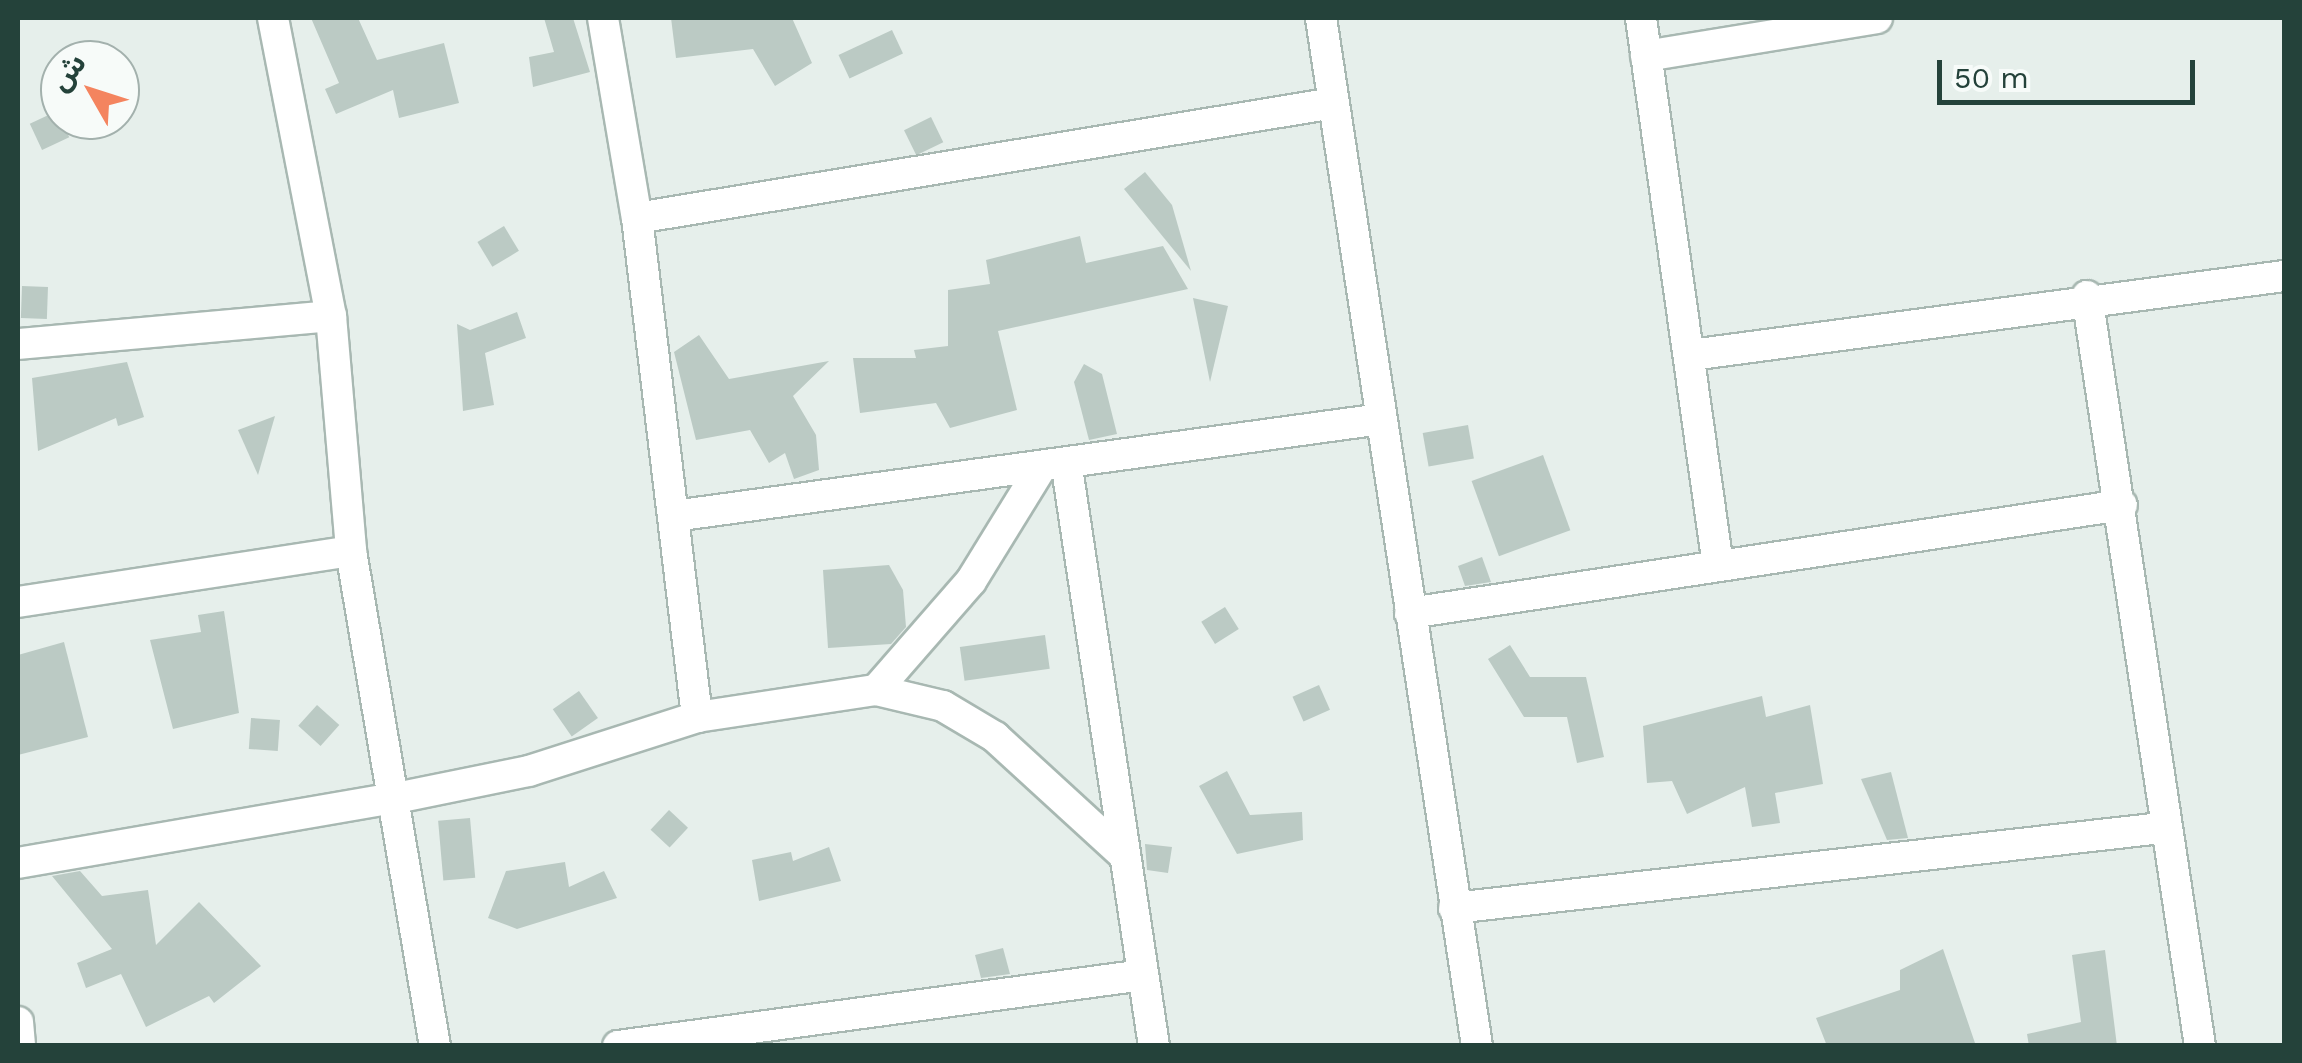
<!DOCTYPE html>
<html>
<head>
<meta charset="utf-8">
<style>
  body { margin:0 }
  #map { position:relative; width:2302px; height:1063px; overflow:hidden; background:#e6efeb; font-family:"Work Sans","Noto Sans Arabic",sans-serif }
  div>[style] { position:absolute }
  .building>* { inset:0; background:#bbcac4; transform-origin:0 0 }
  .roads { filter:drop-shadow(2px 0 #a8b8b2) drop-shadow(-2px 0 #a8b8b2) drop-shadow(0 2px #a8b8b2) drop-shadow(0 -2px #a8b8b2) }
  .minor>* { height:30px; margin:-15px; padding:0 15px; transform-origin:15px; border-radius:15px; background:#fff }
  span { translate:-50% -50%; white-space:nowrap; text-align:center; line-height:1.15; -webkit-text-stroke:8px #f7fbf9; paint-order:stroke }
  .frame { position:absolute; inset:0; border:20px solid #24423a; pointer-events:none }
  .north { position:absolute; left:40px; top:40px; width:100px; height:100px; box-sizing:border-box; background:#f7fbf9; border:2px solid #a3b1ad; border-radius:50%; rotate:309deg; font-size:28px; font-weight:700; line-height:40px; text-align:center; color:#24423a }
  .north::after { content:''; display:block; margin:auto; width:35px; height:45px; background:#f4845f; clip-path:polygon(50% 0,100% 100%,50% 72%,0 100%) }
  .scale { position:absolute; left:1937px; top:60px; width:258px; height:45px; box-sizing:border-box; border:5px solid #24423a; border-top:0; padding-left:12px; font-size:30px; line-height:35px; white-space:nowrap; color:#24423a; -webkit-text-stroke:8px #f7fbf9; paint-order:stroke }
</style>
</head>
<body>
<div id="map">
  <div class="building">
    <div style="clip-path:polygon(311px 18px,358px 18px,377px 60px,444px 43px,459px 103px,399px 118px,393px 90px,336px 114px,325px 89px,339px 83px)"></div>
    <div style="clip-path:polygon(544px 18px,573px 18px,590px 72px,533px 87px,529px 57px,554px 52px)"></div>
    <div style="clip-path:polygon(671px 18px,792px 18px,812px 63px,775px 86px,753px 49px,676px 58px)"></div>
    <div style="left:892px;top:30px;width:26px;height:59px;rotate:65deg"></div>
    <div style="left:57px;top:111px;width:29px;height:30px;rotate:65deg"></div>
    <div style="left:931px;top:117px;width:28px;height:30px;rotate:64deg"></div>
    <div style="clip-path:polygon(1145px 172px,1172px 205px,1191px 271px,1124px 189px)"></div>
    <div style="left:504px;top:226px;width:29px;height:31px;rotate:59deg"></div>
    <div style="clip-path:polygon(1080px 236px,1086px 263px,1163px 246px,1188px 289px,998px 331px,1017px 410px,950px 428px,936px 403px,860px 413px,853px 358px,916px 358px,914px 350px,948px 346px,948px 290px,990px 284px,986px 260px)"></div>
    <div style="left:22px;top:286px;width:26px;height:32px;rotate:2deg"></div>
    <div style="clip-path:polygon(1193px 298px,1228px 306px,1210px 382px)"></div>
    <div style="clip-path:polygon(517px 312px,526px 338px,485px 353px,494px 405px,463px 411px,457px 324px,470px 330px)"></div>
    <div style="clip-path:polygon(699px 335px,729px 379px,829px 361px,793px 396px,816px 435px,819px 470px,794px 479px,785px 453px,769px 463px,750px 430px,696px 440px,674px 352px)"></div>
    <div style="clip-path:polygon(127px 362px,144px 417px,118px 426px,116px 418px,38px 451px,32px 378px)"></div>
    <div style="clip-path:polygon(1084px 364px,1102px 374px,1117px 434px,1089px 440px,1074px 382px)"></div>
    <div style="clip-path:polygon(275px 416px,258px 475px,238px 430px)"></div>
    <div style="left:1468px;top:425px;width:34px;height:46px;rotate:80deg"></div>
    <div style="left:1543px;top:455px;width:80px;height:76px;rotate:70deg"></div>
    <div style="clip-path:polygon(1482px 557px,1491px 582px,1465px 586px,1458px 566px)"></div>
    <div style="clip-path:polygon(889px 565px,903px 590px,906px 627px,891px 644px,828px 648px,823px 570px)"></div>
    <div style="left:1225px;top:607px;width:26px;height:28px;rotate:58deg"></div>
    <div style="clip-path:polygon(224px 611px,239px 713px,173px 729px,150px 640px,201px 632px,198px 615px)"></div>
    <div style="left:1045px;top:635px;width:34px;height:86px;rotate:82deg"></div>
    <div style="clip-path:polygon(64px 642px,88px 737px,18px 755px,18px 655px)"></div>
    <div style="clip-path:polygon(1510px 645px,1530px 677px,1586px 677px,1604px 757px,1577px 763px,1567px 717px,1524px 717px,1488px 659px)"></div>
    <div style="left:1319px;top:685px;width:27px;height:29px;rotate:66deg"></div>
    <div style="left:579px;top:691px;width:33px;height:32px;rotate:55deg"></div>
    <div style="clip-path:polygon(1762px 696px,1766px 717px,1810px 705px,1823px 784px,1775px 793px,1780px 823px,1752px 827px,1745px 787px,1687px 814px,1672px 781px,1647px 783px,1643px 726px)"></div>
    <div style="left:317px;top:705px;width:30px;height:28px;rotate:42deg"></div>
    <div style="left:251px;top:718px;width:29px;height:31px;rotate:4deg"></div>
    <div style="clip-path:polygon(1227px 771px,1250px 815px,1302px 812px,1303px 840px,1237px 854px,1199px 786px)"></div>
    <div style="clip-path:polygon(1891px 772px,1908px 838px,1887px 840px,1861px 779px)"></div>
    <div style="left:669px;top:810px;width:26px;height:27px;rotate:43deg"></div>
    <div style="left:470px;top:818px;width:60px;height:32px;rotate:85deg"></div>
    <div style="clip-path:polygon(1145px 844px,1172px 847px,1168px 873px,1147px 870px)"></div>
    <div style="clip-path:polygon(829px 847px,841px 881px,759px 901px,752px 860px,791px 852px,793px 861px)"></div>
    <div style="clip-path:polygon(565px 862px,569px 887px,604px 871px,617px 898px,517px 929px,488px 918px,506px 871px)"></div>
    <div style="clip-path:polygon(80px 871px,102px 896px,148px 890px,156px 945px,199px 902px,261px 966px,214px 1003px,209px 996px,146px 1027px,121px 974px,86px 988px,77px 963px,112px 949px,52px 876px)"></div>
    <div style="clip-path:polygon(1003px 948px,1010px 974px,981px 978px,975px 955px)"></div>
    <div style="clip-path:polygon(1943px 949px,1976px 1046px,1827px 1046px,1816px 1018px,1900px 990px,1900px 970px)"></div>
    <div style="clip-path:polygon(2105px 950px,2117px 1046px,2029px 1046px,2027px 1034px,2081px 1022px,2072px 955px)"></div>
  </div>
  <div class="roads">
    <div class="minor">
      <div style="left:273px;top:18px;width:304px;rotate:79deg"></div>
      <div style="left:331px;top:316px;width:236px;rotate:85.1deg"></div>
      <div style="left:351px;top:551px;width:502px;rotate:80.37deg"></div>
      <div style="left:603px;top:18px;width:203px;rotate:80.4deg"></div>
      <div style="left:637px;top:218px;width:503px;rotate:83.14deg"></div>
      <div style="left:1321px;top:18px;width:1040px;rotate:81.37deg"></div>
      <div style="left:1641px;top:18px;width:553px;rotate:82deg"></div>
      <div style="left:1646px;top:56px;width:234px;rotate:-9.3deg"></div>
      <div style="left:637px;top:218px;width:706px;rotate:-9.37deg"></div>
      <div style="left:2087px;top:296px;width:758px;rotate:81.43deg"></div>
      <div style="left:18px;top:344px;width:314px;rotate:-5.1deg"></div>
      <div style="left:1691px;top:355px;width:598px;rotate:-7.59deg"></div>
      <div style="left:1067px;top:468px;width:585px;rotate:81.44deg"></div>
      <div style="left:674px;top:516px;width:714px;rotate:-7.81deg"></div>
      <div style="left:18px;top:602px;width:337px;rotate:-8.7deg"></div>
      <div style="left:1410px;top:613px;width:720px;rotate:-8.63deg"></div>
      <div style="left:876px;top:690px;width:145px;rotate:-48.9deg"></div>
      <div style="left:971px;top:581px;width:129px;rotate:-58.3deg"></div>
      <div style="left:18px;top:863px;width:384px;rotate:-9.8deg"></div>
      <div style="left:396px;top:798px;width:136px;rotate:-11.5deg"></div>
      <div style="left:529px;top:771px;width:176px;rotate:-17.8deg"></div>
      <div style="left:697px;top:717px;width:181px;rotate:-8.6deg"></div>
      <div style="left:876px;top:690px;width:69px;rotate:13.4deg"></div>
      <div style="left:943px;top:706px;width:61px;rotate:30.8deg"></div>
      <div style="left:995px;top:737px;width:176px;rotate:42.5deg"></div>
      <div style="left:1454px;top:908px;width:713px;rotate:-6.45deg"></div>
      <div style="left:18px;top:1022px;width:24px;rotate:85deg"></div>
      <div style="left:618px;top:1046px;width:530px;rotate:-7.7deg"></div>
    </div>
  </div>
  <div class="frame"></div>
  <div class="north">ش</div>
  <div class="scale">50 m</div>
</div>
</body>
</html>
